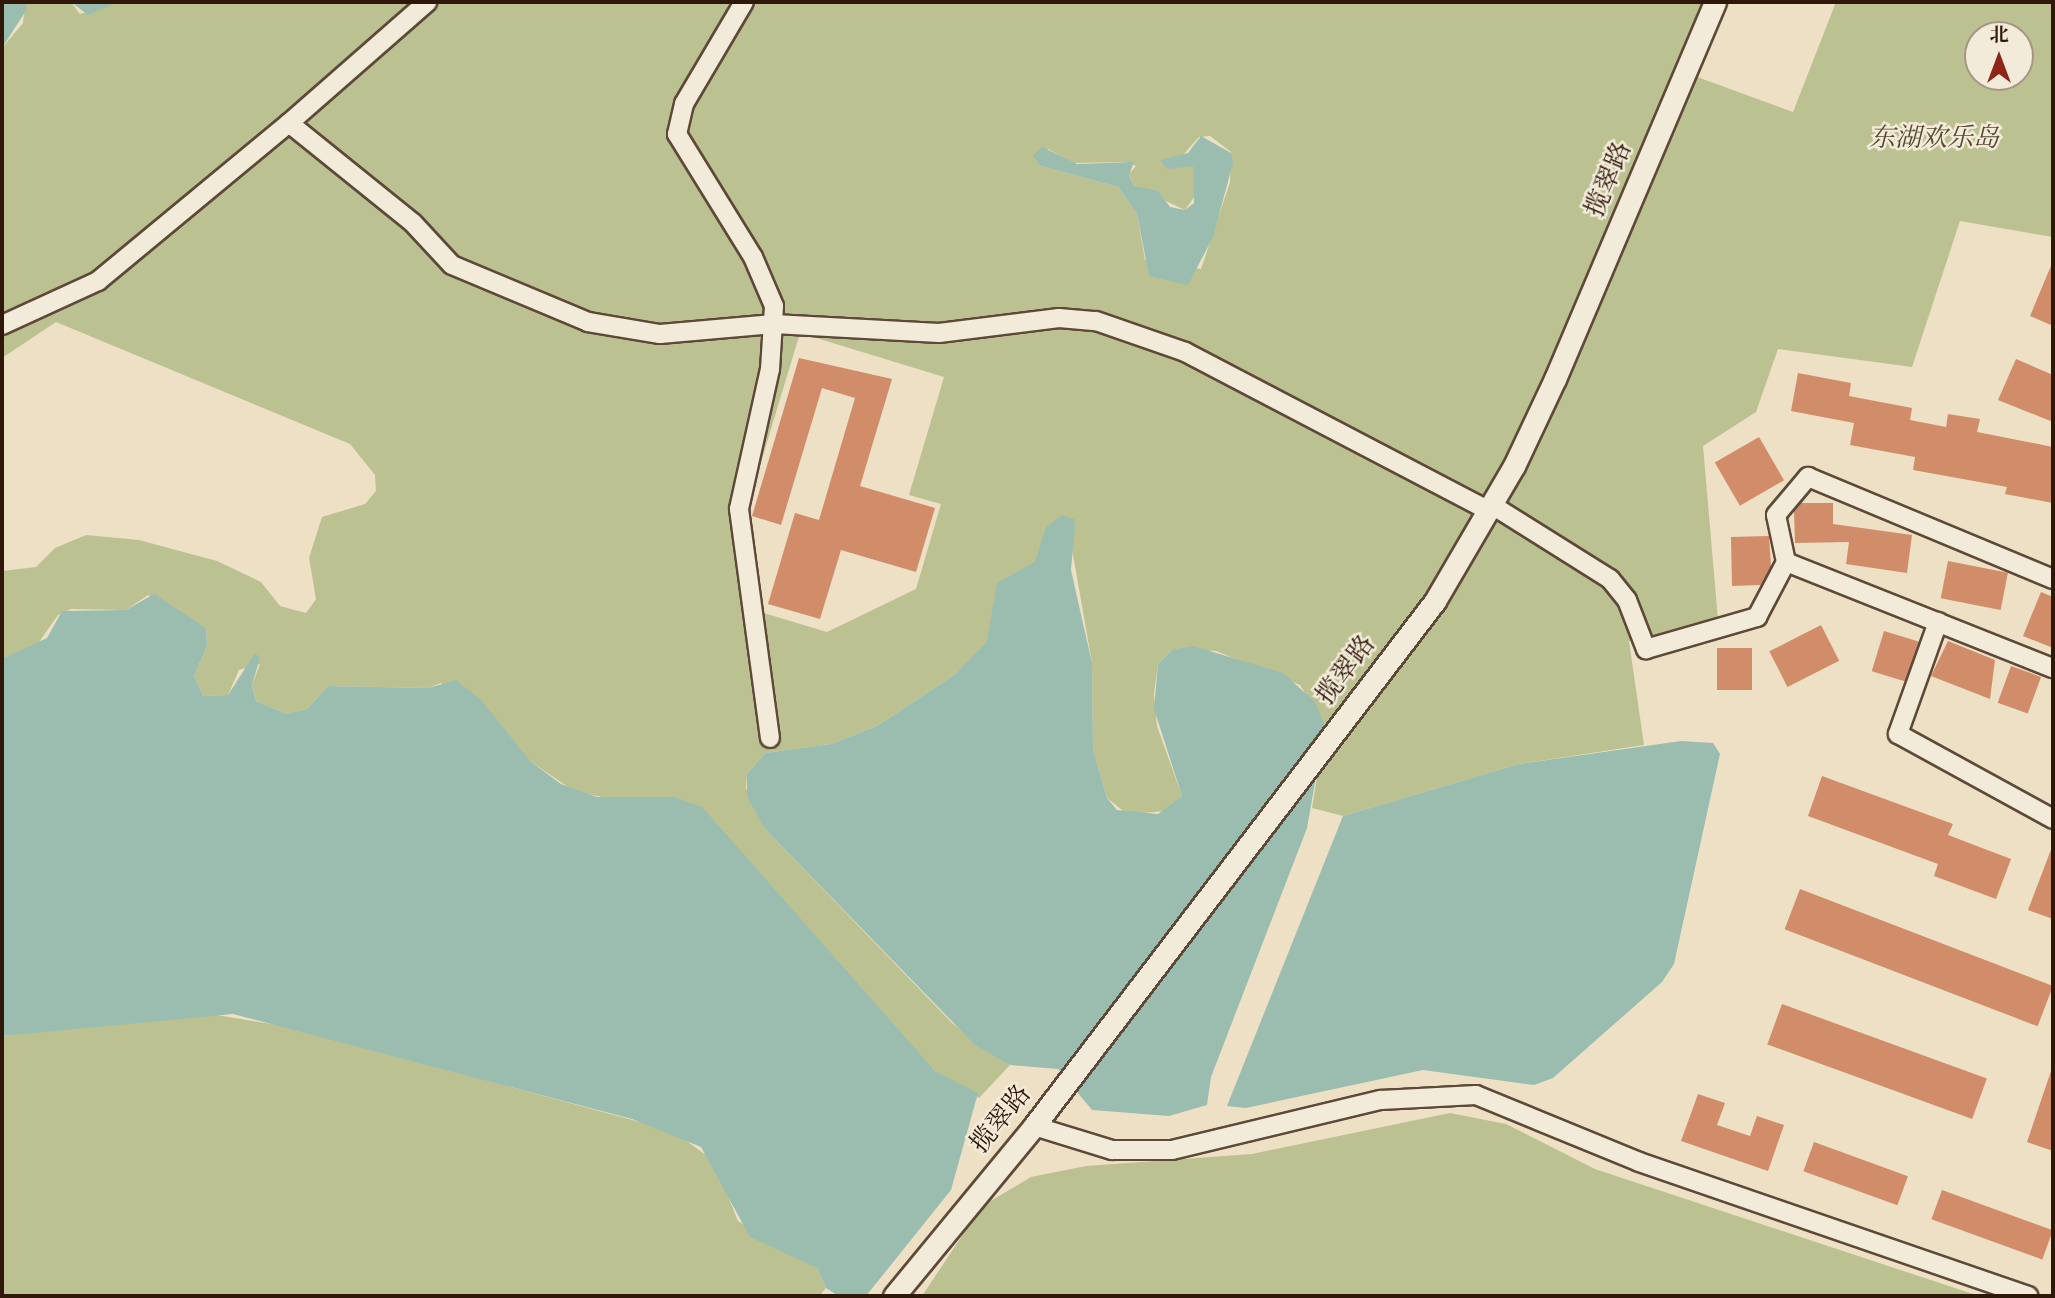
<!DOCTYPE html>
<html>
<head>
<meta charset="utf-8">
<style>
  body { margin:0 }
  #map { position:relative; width:2055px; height:1298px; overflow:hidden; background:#ede0c5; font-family:"Old Standard TT","Noto Serif SC",serif }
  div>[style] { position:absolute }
  .green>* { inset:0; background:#bcc192 }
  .water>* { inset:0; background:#9abdb0 }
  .building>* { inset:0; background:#d18c6a; transform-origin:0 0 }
  .roads { filter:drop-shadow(2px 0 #5e4938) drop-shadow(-2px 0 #5e4938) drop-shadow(0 2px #5e4938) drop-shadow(0 -2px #5e4938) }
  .minor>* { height:18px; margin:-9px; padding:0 9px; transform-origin:9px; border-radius:9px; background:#f3ebd9 }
  .tertiary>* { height:21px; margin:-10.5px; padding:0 10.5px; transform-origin:10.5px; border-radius:10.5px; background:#f3ebd9 }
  span { translate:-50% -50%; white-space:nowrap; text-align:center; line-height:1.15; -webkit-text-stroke:5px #f3ebd9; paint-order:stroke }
  .park-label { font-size:26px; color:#594a32; font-style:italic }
  .street-label { font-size:26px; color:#2f1709 }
  .frame { position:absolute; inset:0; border:4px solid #2f1709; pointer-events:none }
  .north { position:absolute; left:1964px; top:21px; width:70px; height:70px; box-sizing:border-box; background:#f3ebd9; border:2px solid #a59686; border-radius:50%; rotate:0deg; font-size:19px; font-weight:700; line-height:28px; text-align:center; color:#2f1709 }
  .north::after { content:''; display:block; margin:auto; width:24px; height:32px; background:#8f2418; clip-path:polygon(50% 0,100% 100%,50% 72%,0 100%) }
</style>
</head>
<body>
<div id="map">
  <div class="green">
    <div style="clip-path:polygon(evenodd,25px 2px,71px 2px,80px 14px,118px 2px,1704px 2px,1678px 70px,1793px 112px,1836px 2px,2053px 2px,2053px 237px,1960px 221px,1912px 367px,1778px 349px,1756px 412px,1703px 446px,1718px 620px,1629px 641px,1644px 745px,1519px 764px,1343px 816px,1312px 808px,1325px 726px,1300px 685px,1216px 651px,1172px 650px,1158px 664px,1154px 694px,1157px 726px,1182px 796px,1167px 811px,1127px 814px,1107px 798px,1093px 749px,1092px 663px,1072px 549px,1018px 574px,987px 641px,954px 675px,877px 726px,831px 744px,765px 753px,747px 774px,746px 788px,766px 830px,953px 1024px,1010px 1065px,979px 1098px,935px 1071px,674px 797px,611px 799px,574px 791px,530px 761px,441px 683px,428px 688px,328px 686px,307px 709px,287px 714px,256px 701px,252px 685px,260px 664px,239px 670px,228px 695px,203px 696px,194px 676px,207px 646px,206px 628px,148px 595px,126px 610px,71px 609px,58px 615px,37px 645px,2px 659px,2px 571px,36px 567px,55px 548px,86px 535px,139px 540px,217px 561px,261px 582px,280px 606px,306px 613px,316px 599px,309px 558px,322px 517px,365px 504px,376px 491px,375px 475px,350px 444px,56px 322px,2px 358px,2px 48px,23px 23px,25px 2px,1978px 35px,2020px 35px,2020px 77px,1978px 77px,1978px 35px,25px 2px,1210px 136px,1231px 152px,1230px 182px,1201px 269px,1145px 260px,1137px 214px,1118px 187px,1041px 166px,1048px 149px,1073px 163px,1125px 162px,1136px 166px,1129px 174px,1134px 186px,1185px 210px,1195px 196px,1193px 166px,1183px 155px,1199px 137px,1210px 136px,25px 2px,800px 333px,944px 377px,909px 495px,941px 504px,916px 589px,827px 632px,760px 612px,745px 515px,800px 333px)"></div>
    <div style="clip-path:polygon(198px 1012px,290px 1027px,673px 1131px,714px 1161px,738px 1221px,817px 1268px,826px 1288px,819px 1296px,2px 1296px,2px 1036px)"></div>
    <div style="clip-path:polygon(1450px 1113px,1506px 1124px,1595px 1169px,1979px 1296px,922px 1296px,982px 1206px,1031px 1177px,1086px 1166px,1252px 1154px)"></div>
  </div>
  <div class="water">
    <div style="clip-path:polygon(2px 2px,25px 2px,27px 9px,2px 48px)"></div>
    <div style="clip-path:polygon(71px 2px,118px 2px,88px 15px)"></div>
    <div style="clip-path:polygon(1201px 136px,1231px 153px,1233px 163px,1213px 237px,1188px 285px,1149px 276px,1137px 214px,1118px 187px,1041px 166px,1033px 156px,1042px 147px,1077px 164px,1134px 162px,1129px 175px,1134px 186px,1158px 191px,1170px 207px,1185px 210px,1194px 203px,1193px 166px,1167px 169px,1160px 160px,1188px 153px)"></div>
    <div style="clip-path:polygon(1062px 515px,1074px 519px,1075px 527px,1071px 570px,1092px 663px,1093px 749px,1107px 798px,1117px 810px,1158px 814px,1182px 796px,1154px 709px,1158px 664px,1172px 650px,1193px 646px,1283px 673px,1315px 702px,1325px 726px,1307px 828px,1211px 1077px,1207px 1105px,1169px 1116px,1092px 1110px,1058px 1069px,1010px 1065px,975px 1045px,766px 830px,747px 797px,747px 774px,765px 753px,831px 744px,877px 726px,954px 675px,987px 641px,997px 583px,1035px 562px,1046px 527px)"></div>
    <div style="clip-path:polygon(154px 594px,206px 628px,207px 646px,194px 676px,203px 696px,228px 695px,255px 653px,260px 658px,252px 685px,256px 701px,287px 714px,307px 709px,328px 686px,428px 688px,456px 680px,481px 700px,530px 761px,561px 784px,597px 797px,674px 797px,702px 807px,935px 1071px,978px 1093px,951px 1190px,866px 1296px,837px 1295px,826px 1288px,817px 1268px,750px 1237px,701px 1147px,632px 1119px,233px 1014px,2px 1036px,2px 659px,47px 638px,62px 611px,126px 610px)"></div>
    <div style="clip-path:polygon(1681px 741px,1713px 743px,1720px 754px,1674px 964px,1662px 982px,1553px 1078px,1534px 1085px,1423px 1070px,1246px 1108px,1227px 1106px,1343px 816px,1519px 764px)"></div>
  </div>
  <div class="building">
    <div style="clip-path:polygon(2053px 261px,2053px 326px,2030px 316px)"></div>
    <div style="clip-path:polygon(799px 358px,892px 379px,860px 486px,935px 508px,916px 572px,841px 550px,820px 619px,768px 604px,795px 513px,819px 520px,855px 398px,822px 388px,781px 525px,752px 516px)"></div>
    <div style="clip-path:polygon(2016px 359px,2053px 375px,2053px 422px,1998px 400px)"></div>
    <div style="clip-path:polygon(1798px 373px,1851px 383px,1849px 396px,1912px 408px,1910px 420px,1946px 427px,1948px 414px,1980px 419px,1977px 432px,2053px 447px,2053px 503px,2005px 494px,2007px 487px,1913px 470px,1915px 457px,1850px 445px,1854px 423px,1791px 411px)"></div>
    <div style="left:1759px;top:437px;width:50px;height:51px;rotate:60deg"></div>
    <div style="clip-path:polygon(1801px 503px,1833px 503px,1833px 524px,1912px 535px,1907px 573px,1846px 564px,1849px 542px,1795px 543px,1794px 511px)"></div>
    <div style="clip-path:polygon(1769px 536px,1771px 567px,1761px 585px,1732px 586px,1731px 537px)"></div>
    <div style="left:1948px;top:561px;width:61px;height:38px;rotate:11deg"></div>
    <div style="clip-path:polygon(2041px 592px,2053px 597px,2053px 648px,2023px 636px)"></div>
    <div style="left:1821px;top:625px;width:40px;height:58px;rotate:63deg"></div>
    <div style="left:1884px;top:631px;width:37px;height:42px;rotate:17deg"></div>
    <div style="clip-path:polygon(1948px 641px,1995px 660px,1990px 699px,1931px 676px)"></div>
    <div style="left:1717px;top:648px;width:35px;height:42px"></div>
    <div style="left:2011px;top:666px;width:32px;height:39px;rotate:20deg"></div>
    <div style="clip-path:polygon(1822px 776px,1953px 824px,1948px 835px,2011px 859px,1996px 899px,1934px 876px,1938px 864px,1808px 816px)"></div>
    <div style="clip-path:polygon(2052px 847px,2053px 847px,2053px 919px,2028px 910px)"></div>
    <div style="left:1800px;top:889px;width:271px;height:43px;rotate:21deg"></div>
    <div style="left:1782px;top:1004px;width:218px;height:43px;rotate:20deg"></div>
    <div style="clip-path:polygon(2051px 1071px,2053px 1072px,2053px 1151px,2027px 1142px)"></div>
    <div style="clip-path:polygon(1698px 1094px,1725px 1103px,1717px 1125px,1750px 1136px,1757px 1116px,1784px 1125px,1768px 1171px,1681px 1141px)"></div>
    <div style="left:1814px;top:1142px;width:100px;height:31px;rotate:20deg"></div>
    <div style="left:1942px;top:1190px;width:118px;height:31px;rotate:20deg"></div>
  </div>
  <div class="roads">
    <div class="minor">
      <div style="left:744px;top:2px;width:118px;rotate:120.5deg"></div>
      <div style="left:684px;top:104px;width:31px;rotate:103deg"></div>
      <div style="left:677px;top:134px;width:145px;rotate:58.3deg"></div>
      <div style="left:753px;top:257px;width:53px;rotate:66.8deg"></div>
      <div style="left:774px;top:306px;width:63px;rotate:93.6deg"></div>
      <div style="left:770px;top:369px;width:143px;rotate:102.5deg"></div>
      <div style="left:739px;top:509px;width:231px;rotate:82.3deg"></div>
      <div style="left:289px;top:123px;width:184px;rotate:-41.2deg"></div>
      <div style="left:2px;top:325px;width:106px;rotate:-24.6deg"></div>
      <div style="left:98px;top:281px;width:248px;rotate:-39.6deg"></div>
      <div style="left:289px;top:123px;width:159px;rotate:38.9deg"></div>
      <div style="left:413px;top:223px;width:57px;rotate:47.1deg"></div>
      <div style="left:452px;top:265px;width:147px;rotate:22.7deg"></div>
      <div style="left:588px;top:322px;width:73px;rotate:9.5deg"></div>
      <div style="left:660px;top:334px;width:114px;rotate:-5deg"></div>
      <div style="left:774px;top:324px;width:165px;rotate:3.1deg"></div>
      <div style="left:939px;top:333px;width:121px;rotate:-7.1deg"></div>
      <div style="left:1059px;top:318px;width:37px;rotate:5deg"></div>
      <div style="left:1096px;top:321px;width:94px;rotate:19.2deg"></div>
      <div style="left:1185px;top:352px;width:343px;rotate:27.6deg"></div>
      <div style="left:1492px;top:505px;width:139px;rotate:32.1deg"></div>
      <div style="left:1610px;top:579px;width:27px;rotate:51deg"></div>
      <div style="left:1627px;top:600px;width:53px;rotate:68.8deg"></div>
      <div style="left:1646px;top:649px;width:116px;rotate:-16.1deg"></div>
      <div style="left:1757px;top:617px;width:62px;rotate:-62.2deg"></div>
      <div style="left:1786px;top:562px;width:287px;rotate:21.7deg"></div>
      <div style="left:1786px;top:562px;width:48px;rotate:-102deg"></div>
      <div style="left:1776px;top:515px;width:50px;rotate:-49.9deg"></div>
      <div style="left:1808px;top:477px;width:265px;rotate:22.6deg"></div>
      <div style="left:1938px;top:622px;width:119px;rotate:109.7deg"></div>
      <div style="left:1898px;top:734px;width:177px;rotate:28.7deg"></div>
      <div style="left:1034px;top:1126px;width:82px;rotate:17.1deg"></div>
      <div style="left:1112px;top:1150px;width:60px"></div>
      <div style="left:1172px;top:1150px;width:215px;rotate:-13.5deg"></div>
      <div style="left:1381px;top:1100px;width:95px;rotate:-3deg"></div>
      <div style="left:1476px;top:1095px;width:176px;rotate:22.3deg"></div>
      <div style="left:1639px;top:1162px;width:412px;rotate:19deg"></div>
    </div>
    <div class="tertiary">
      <div style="left:894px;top:1296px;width:220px;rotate:-50.5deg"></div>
      <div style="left:1034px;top:1126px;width:661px;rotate:-52.63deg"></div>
      <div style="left:1435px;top:601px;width:156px;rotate:-59.7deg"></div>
      <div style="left:1514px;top:466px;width:96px;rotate:-64.8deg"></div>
      <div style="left:1555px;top:379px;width:410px;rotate:-67deg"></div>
    </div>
  </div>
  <div class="park-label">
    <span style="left:1934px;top:140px">东湖欢乐岛</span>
  </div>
  <div class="street-label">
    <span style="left:1610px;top:180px;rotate:-67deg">揽翠路</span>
    <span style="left:1347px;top:671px;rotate:-53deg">揽翠路</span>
    <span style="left:1002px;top:1120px;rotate:-51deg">揽翠路</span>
  </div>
  <div class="frame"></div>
  <div class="north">北</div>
</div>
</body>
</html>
